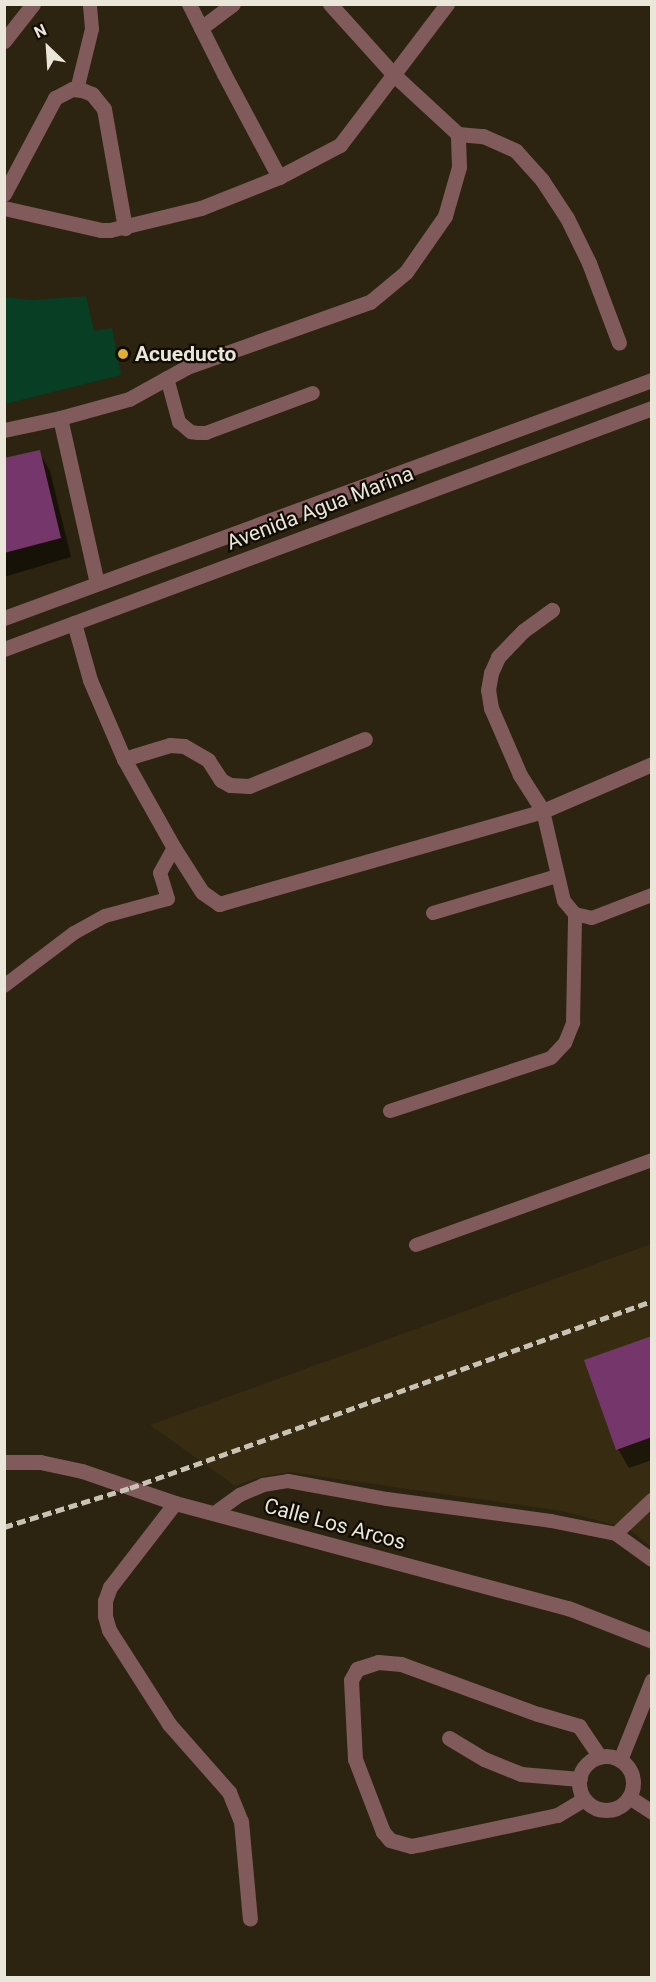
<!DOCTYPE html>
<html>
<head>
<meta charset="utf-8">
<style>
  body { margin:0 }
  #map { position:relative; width:656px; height:1982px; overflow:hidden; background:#2c2310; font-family:Roboto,sans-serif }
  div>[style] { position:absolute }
  .built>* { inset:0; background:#372c11 }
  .green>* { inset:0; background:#083e23 }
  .shadow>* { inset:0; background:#0007 }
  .building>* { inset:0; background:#75376b }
  .service>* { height:14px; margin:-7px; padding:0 7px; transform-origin:7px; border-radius:7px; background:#815a5b }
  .pedestrian>* { height:15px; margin:-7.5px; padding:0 7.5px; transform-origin:7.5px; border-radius:7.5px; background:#815a5b }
  .minor>* { height:15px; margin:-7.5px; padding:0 7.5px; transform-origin:7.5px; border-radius:7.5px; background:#815a5b }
  .minor>.ring { margin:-7.5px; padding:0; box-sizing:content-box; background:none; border:15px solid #815a5b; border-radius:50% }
  .tertiary>* { height:15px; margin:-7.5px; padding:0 7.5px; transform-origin:7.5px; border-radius:7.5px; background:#815a5b }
  .rail>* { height:4.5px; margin-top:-2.25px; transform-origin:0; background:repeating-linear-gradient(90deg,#c8c3b5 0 9px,transparent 0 13.5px) }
  .dots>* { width:16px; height:16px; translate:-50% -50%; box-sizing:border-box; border:3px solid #110d06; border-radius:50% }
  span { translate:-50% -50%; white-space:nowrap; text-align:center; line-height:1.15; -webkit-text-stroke:4.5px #110d06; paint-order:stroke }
  .poi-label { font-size:21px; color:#ebe6da; font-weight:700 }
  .left { translate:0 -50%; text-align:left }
  .street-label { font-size:21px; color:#ebe6da }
  .frame { position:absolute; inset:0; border:6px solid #ebe6da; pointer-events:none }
  .north { position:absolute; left:18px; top:18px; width:60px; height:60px; -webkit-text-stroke:4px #110d06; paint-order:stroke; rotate:335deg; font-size:16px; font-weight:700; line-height:24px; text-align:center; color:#ebe6da }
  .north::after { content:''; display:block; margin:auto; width:21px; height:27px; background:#ebe6da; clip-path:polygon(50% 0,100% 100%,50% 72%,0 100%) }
</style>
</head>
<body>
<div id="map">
  <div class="built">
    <div style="clip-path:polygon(651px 1244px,651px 1547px,629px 1529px,562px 1511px,289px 1472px,261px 1477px,235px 1486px,150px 1425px)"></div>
  </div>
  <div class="green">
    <div style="clip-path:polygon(86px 296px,94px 331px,112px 328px,121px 375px,5px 404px,5px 297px,32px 300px)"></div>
  </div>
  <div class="shadow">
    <div style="clip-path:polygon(39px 452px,50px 471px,71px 557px,4px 577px,4px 460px)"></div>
    <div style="clip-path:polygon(652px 1338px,652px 1460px,629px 1468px,618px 1449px)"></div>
  </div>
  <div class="building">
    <div style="clip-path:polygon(40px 450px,61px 538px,4px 553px,4px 458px)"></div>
    <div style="clip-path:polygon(652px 1336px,652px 1437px,616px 1450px,584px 1360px)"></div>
  </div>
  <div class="service">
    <div style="left:77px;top:90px;width:63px;rotate:-76.2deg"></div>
    <div style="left:92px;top:29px;width:25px;rotate:-95deg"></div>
    <div style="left:167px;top:378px;width:46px;rotate:74.7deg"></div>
    <div style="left:179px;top:422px;width:16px;rotate:40deg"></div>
    <div style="left:191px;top:432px;width:7px;rotate:8deg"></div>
    <div style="left:198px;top:433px;width:8px"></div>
    <div style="left:206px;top:433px;width:114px;rotate:-20.5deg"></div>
    <div style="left:543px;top:811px;width:92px;rotate:76.9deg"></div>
    <div style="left:564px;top:901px;width:17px;rotate:50deg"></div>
    <div style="left:575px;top:914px;width:17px;rotate:13deg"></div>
    <div style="left:592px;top:918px;width:64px;rotate:-21deg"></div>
    <div style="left:433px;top:913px;width:129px;rotate:-16.6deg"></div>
    <div style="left:4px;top:986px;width:88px;rotate:-37.1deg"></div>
    <div style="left:74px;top:933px;width:35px;rotate:-29deg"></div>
    <div style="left:105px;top:916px;width:65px;rotate:-15.1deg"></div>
    <div style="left:168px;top:899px;width:27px;rotate:-107deg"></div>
    <div style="left:160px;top:873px;width:29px;rotate:-61deg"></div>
    <div style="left:390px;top:1111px;width:169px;rotate:-18.2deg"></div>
    <div style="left:551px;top:1058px;width:21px;rotate:-47deg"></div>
    <div style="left:565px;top:1043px;width:22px;rotate:-68deg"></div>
    <div style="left:573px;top:1023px;width:109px;rotate:-88.9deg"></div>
    <div style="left:416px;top:1245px;width:251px;rotate:-19.8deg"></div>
    <div style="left:215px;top:1513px;width:31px;rotate:-36deg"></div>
    <div style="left:240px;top:1495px;width:25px;rotate:-23deg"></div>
    <div style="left:263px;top:1485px;width:25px;rotate:-9deg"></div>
    <div style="left:288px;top:1481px;width:101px;rotate:10.3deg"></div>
    <div style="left:387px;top:1499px;width:165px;rotate:7.6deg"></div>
    <div style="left:551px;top:1521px;width:66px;rotate:11.3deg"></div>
    <div style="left:616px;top:1534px;width:44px;rotate:35.8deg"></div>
    <div style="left:616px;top:1534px;width:50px;rotate:-43.4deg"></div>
  </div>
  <div class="pedestrian">
    <div style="left:4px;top:41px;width:47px;rotate:-51.9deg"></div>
    <div style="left:224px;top:74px;width:117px;rotate:61.9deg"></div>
    <div style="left:4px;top:194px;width:109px;rotate:-62deg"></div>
    <div style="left:55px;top:98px;width:19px;rotate:-28deg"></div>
    <div style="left:72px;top:89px;width:10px;rotate:6deg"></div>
    <div style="left:82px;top:90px;width:11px;rotate:22deg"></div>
    <div style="left:92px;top:94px;width:19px;rotate:51deg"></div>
    <div style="left:104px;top:109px;width:121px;rotate:80deg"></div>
  </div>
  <div class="minor">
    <div style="left:189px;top:4px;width:78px;rotate:63.4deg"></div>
    <div style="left:330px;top:4px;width:94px;rotate:48deg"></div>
    <div style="left:393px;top:74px;width:88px;rotate:42.7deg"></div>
    <div style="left:458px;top:134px;width:25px;rotate:5deg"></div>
    <div style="left:483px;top:136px;width:36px;rotate:24deg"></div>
    <div style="left:516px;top:151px;width:39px;rotate:48deg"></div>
    <div style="left:542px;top:180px;width:45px;rotate:56.7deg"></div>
    <div style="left:567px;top:218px;width:50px;rotate:63.9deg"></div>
    <div style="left:589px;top:263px;width:85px;rotate:69.4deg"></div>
    <div style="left:201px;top:28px;width:40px;rotate:-37deg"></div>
    <div style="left:4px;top:208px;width:99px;rotate:12.8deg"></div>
    <div style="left:101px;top:230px;width:9px"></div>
    <div style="left:110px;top:230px;width:94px;rotate:-13.6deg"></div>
    <div style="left:201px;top:208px;width:84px;rotate:-21.7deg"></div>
    <div style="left:279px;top:177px;width:69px;rotate:-27.7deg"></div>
    <div style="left:340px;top:145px;width:177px;rotate:-52.8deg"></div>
    <div style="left:60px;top:418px;width:72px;rotate:-15.4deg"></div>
    <div style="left:129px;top:399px;width:66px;rotate:-28.9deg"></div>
    <div style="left:187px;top:367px;width:194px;rotate:-19.6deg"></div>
    <div style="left:370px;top:302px;width:47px;rotate:-39.8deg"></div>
    <div style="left:406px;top:272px;width:68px;rotate:-55.1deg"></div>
    <div style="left:445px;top:216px;width:51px;rotate:-74.1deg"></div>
    <div style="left:459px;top:167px;width:33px;rotate:-92deg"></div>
    <div style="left:4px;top:430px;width:57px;rotate:-12.1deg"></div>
    <div style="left:60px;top:418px;width:169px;rotate:77.4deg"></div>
    <div style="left:74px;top:623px;width:59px;rotate:74.3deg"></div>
    <div style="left:90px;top:680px;width:86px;rotate:66.7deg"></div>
    <div style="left:124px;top:759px;width:102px;rotate:60.7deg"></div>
    <div style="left:174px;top:848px;width:52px;rotate:57.5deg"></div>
    <div style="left:202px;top:892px;width:21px;rotate:35deg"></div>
    <div style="left:219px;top:904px;width:337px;rotate:-16deg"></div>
    <div style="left:543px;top:811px;width:119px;rotate:-23.3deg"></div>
    <div style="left:124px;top:759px;width:48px;rotate:-16.9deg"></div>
    <div style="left:170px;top:745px;width:14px;rotate:4deg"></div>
    <div style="left:184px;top:746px;width:28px;rotate:30deg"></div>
    <div style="left:208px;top:760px;width:24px;rotate:57deg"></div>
    <div style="left:221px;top:780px;width:10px;rotate:29deg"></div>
    <div style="left:230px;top:785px;width:19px;rotate:3deg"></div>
    <div style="left:249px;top:786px;width:125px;rotate:-22.1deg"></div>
    <div style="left:543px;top:811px;width:43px;rotate:-122.6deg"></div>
    <div style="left:520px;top:775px;width:73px;rotate:-113.4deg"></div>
    <div style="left:491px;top:708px;width:18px;rotate:-99deg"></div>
    <div style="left:488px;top:690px;width:17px;rotate:-80deg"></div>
    <div style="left:491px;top:673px;width:17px;rotate:-66deg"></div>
    <div style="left:498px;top:657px;width:36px;rotate:-46deg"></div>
    <div style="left:523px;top:631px;width:36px;rotate:-36deg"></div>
    <div style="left:4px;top:1462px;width:36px"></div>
    <div style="left:40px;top:1462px;width:43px;rotate:12.1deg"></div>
    <div style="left:82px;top:1471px;width:98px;rotate:19deg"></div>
    <div style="left:175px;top:1503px;width:407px;rotate:15deg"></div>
    <div style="left:568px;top:1608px;width:90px;rotate:21.4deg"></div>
    <div style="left:175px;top:1503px;width:106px;rotate:127.7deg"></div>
    <div style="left:110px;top:1587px;width:15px;rotate:110deg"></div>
    <div style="left:105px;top:1601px;width:15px;rotate:90deg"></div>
    <div style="left:105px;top:1616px;width:15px;rotate:74deg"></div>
    <div style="left:109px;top:1630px;width:112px;rotate:57.4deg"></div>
    <div style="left:169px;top:1724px;width:91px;rotate:48.6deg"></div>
    <div style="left:229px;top:1792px;width:31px;rotate:68deg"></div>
    <div style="left:241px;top:1821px;width:98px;rotate:84.8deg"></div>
    <div style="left:449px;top:1738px;width:41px;rotate:31deg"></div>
    <div style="left:484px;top:1759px;width:40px;rotate:22deg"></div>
    <div style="left:521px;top:1774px;width:59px;rotate:4.8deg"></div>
    <div class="ring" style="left:579px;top:1756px;width:39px;height:39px"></div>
    <div style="left:620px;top:1760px;width:86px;rotate:-68.2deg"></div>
    <div style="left:629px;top:1797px;width:27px;rotate:33deg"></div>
    <div style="left:584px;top:1799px;width:31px;rotate:149deg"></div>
    <div style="left:557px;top:1815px;width:138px;rotate:167.9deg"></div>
    <div style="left:422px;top:1844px;width:11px;rotate:170deg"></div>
    <div style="left:411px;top:1846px;width:22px;rotate:-164deg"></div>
    <div style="left:390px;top:1840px;width:11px;rotate:-131deg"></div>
    <div style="left:383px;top:1832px;width:78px;rotate:-111deg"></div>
    <div style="left:355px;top:1759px;width:79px;rotate:-92.9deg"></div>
    <div style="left:351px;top:1680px;width:13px;rotate:-61deg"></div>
    <div style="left:357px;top:1669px;width:22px;rotate:-18deg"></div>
    <div style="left:378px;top:1662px;width:23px;rotate:5deg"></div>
    <div style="left:401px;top:1664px;width:146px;rotate:20.1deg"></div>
    <div style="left:538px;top:1714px;width:43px;rotate:16.3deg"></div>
    <div style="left:579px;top:1726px;width:37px;rotate:56deg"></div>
  </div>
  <div class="tertiary">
    <div style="left:4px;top:618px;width:690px;rotate:-20.17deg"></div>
    <div style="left:4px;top:649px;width:691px;rotate:-20.4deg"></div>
  </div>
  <div class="rail">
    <div style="left:4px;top:1527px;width:132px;rotate:-17.2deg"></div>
    <div style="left:130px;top:1488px;width:554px;rotate:-19.71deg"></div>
  </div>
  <div class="dots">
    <div style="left:123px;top:354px;background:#e2af34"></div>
  </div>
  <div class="poi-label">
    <span class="left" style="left:135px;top:354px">Acueducto</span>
  </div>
  <div class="street-label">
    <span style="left:320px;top:508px;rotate:-21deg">Avenida Agua Marina</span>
    <span style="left:335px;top:1524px;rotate:15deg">Calle Los Arcos</span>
  </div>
  <div class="frame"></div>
  <div class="north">N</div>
</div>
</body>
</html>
